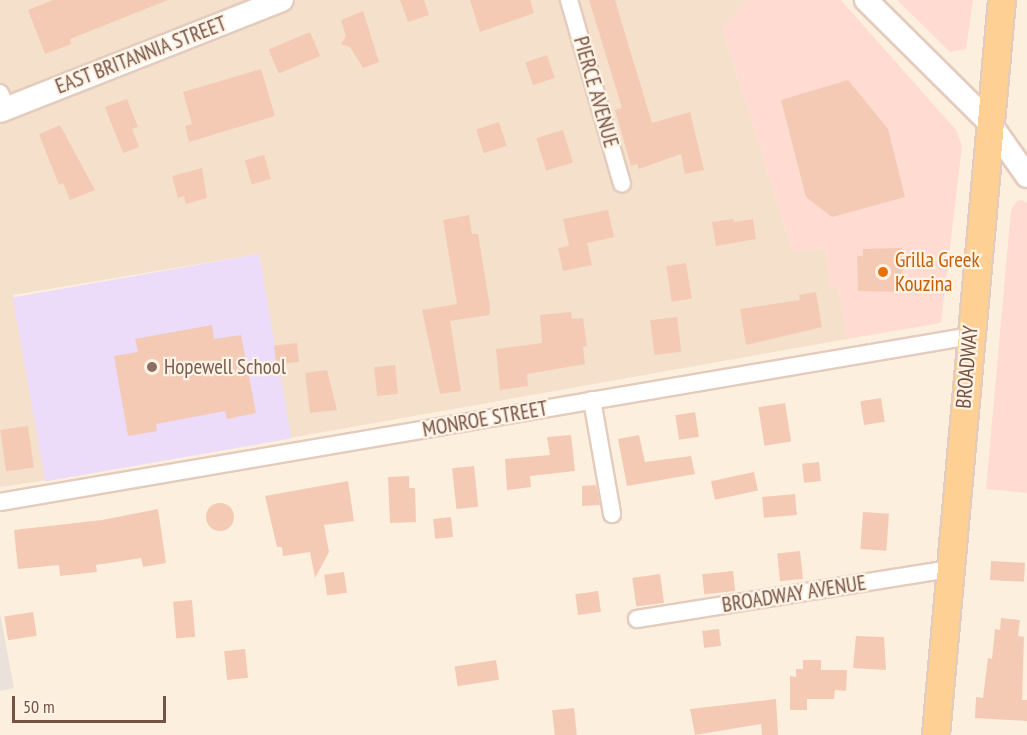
<!DOCTYPE html>
<html>
<head>
<meta charset="utf-8">
<style>
  body { margin:0 }
  #map { position:relative; width:1027px; height:735px; overflow:hidden; background:#fdefde; font-family:"PT Sans Narrow",sans-serif }
  div>[style] { position:absolute }
  .residential>* { inset:0; background:#f5e0cc }
  .commercial>* { inset:0; background:#ffdbd1 }
  .industrial>* { inset:0; background:#ebe1db }
  .education>* { inset:0; background:#ecdbf9; transform-origin:0 0 }
  .building>* { inset:0; background:#f4cab4; transform-origin:0 0 }
  .round { border-radius:50% }
  .roads { filter:drop-shadow(2px 0 #e3ccbd) drop-shadow(-2px 0 #e3ccbd) drop-shadow(0 2px #e3ccbd) drop-shadow(0 -2px #e3ccbd) }
  .street>* { height:16px; margin:-8px; padding:0 8px; transform-origin:8px; border-radius:8px; background:#fff }
  .secondary>* { height:22px; margin:-11px; padding:0 11px; transform-origin:11px; border-radius:11px; background:#fff }
  .primary>* { height:26px; margin:-13px; padding:0 13px; transform-origin:13px; border-radius:13px; background:#ffd093 }
  .dots>* { width:16px; height:16px; translate:-50% -50%; box-sizing:border-box; border:3px solid #fff3e5; border-radius:50% }
  span { translate:-50% -50%; white-space:nowrap; text-align:center; line-height:1.15; -webkit-text-stroke:4.5px #fff3e5; paint-order:stroke }
  .street-label { font-size:21px; color:#745345 }
  .food-label { font-size:21px; color:#c56008 }
  .left { translate:0 -50%; text-align:left }
  .education-label { font-size:21px; color:#785e54 }
  .scale { position:absolute; left:12px; top:696px; width:154px; height:27px; box-sizing:border-box; border:3px solid #745345; border-top:0; padding-left:8px; font-size:18px; line-height:21px; white-space:nowrap; color:#745345; -webkit-text-stroke:4px #fff3e5; paint-order:stroke }
</style>
</head>
<body>
<div id="map">
  <div class="residential">
    <div style="clip-path:polygon(0 0,748px 0,722px 28px,793px 252px,825px 248px,830px 286px,838px 285px,847px 339px,290px 438px,259px 254px,13px 295px,48px 480px,0 487px)"></div>
  </div>
  <div class="commercial">
    <div style="clip-path:polygon(748px 0,841px 0,956px 130px,962px 146px,941px 323px,847px 339px,838px 286px,830px 287px,825px 248px,793px 252px,722px 28px)"></div>
    <div style="clip-path:polygon(897px 0,973px 0,966px 49px,950px 52px)"></div>
    <div style="clip-path:polygon(1022px 200px,1027px 203px,1027px 493px,986px 489px,1011px 210px,1017px 201px)"></div>
  </div>
  <div class="industrial">
    <div style="clip-path:polygon(0 613px,14px 688px,0 691px)"></div>
  </div>
  <div class="education">
    <div style="left:259px;top:254px;width:187px;height:250px;rotate:80deg"></div>
  </div>
  <div class="building">
    <div style="clip-path:polygon(53px 0,168px 0,70px 39px,71px 44px,45px 54px,28px 10px)"></div>
    <div style="clip-path:polygon(400px 0,424px 0,429px 15px,408px 22px)"></div>
    <div style="clip-path:polygon(470px 0,530px 0,534px 13px,480px 32px)"></div>
    <div style="clip-path:polygon(589px 0,615px 0,652px 123px,690px 112px,704px 170px,685px 174px,681px 154px,639px 169px,637px 164px,631px 166px,615px 110px,622px 108px)"></div>
    <div style="clip-path:polygon(363px 11px,379px 62px,363px 68px,350px 47px,341px 44px,346px 36px,341px 20px)"></div>
    <div style="left:310px;top:32px;width:26px;height:45px;rotate:67deg"></div>
    <div style="left:547px;top:55px;width:24px;height:23px;rotate:71deg"></div>
    <div style="clip-path:polygon(261px 69px,275px 116px,189px 142px,185px 126px,192px 124px,183px 92px)"></div>
    <div style="clip-path:polygon(848px 80px,888px 129px,905px 197px,832px 217px,806px 197px,781px 100px)"></div>
    <div style="clip-path:polygon(127px 99px,138px 127px,132px 129px,139px 147px,123px 153px,105px 107px)"></div>
    <div style="left:499px;top:122px;width:25px;height:24px;rotate:72deg"></div>
    <div style="clip-path:polygon(60px 125px,95px 190px,70px 200px,63px 183px,59px 185px,39px 134px)"></div>
    <div style="left:563px;top:130px;width:34px;height:28px;rotate:73deg"></div>
    <div style="left:264px;top:155px;width:25px;height:20px;rotate:74deg"></div>
    <div style="clip-path:polygon(202px 168px,207px 198px,186px 204px,184px 196px,178px 198px,172px 176px)"></div>
    <div style="clip-path:polygon(608px 210px,614px 237px,587px 243px,592px 265px,563px 271px,558px 248px,569px 246px,563px 219px)"></div>
    <div style="clip-path:polygon(469px 215px,472px 234px,478px 234px,490px 307px,489px 315px,450px 321px,461px 391px,440px 394px,422px 310px,457px 304px,443px 220px)"></div>
    <div style="clip-path:polygon(733px 219px,734px 222px,753px 219px,756px 239px,716px 246px,712px 222px)"></div>
    <div style="clip-path:polygon(902px 248px,903px 292px,858px 291px,857px 256px,863px 256px,863px 249px)"></div>
    <div style="left:686px;top:263px;width:36px;height:20px;rotate:81deg"></div>
    <div style="clip-path:polygon(816px 292px,822px 327px,746px 345px,740px 309px,800px 300px,799px 295px)"></div>
    <div style="clip-path:polygon(571px 312px,572px 319px,583px 318px,587px 346px,583px 347px,585px 364px,527px 374px,528px 386px,500px 390px,496px 349px,542px 343px,540px 315px)"></div>
    <div style="left:677px;top:317px;width:35px;height:27px;rotate:83deg"></div>
    <div style="clip-path:polygon(212px 325px,214px 339px,241px 335px,256px 413px,227px 419px,225px 411px,156px 424px,157px 431px,128px 436px,114px 356px,138px 352px,135px 339px)"></div>
    <div style="left:297px;top:343px;width:19px;height:23px;rotate:84deg"></div>
    <div style="left:395px;top:365px;width:29px;height:21px;rotate:84deg"></div>
    <div style="clip-path:polygon(327px 370px,337px 410px,310px 413px,305px 373px)"></div>
    <div style="left:881px;top:398px;width:24px;height:21px;rotate:81deg"></div>
    <div style="left:785px;top:403px;width:39px;height:27px;rotate:81deg"></div>
    <div style="left:695px;top:412px;width:25px;height:20px;rotate:81deg"></div>
    <div style="left:28px;top:426px;width:42px;height:28px;rotate:82deg"></div>
    <div style="clip-path:polygon(571px 435px,575px 471px,530px 476px,531px 487px,507px 490px,505px 459px,550px 455px,547px 437px)"></div>
    <div style="clip-path:polygon(639px 435px,645px 462px,691px 456px,695px 474px,627px 486px,618px 439px)"></div>
    <div style="left:819px;top:462px;width:19px;height:17px;rotate:84deg"></div>
    <div style="left:474px;top:466px;width:41px;height:22px;rotate:84deg"></div>
    <div style="left:754px;top:472px;width:19px;height:44px;rotate:78deg"></div>
    <div style="clip-path:polygon(409px 476px,409px 488px,415px 488px,416px 522px,390px 523px,388px 477px)"></div>
    <div style="clip-path:polygon(348px 481px,354px 521px,324px 525px,329px 552px,315px 578px,310px 552px,283px 556px,282px 547px,277px 547px,265px 496px)"></div>
    <div style="clip-path:polygon(596px 485px,600px 505px,582px 506px,582px 486px)"></div>
    <div style="left:795px;top:494px;width:21px;height:33px;rotate:85deg"></div>
    <div class="round" style="left:206px;top:503px;width:28px;height:28px"></div>
    <div style="clip-path:polygon(158px 509px,166px 563px,143px 567px,141px 558px,96px 565px,97px 572px,60px 576px,59px 565px,18px 569px,14px 530px,102px 520px)"></div>
    <div style="left:863px;top:512px;width:26px;height:37px;rotate:4deg"></div>
    <div style="left:451px;top:517px;width:20px;height:18px;rotate:84deg"></div>
    <div style="left:800px;top:551px;width:28px;height:23px;rotate:84deg"></div>
    <div style="left:991px;top:561px;width:34px;height:19px;rotate:3deg"></div>
    <div style="left:733px;top:571px;width:20px;height:31px;rotate:84deg"></div>
    <div style="left:344px;top:572px;width:21px;height:20px;rotate:82deg"></div>
    <div style="left:660px;top:574px;width:29px;height:28px;rotate:82deg"></div>
    <div style="left:598px;top:591px;width:21px;height:23px;rotate:82deg"></div>
    <div style="left:192px;top:600px;width:37px;height:19px;rotate:85deg"></div>
    <div style="left:33px;top:612px;width:24px;height:29px;rotate:81deg"></div>
    <div style="clip-path:polygon(1001px 618px,1020px 620px,1018px 636px,1024px 637px,1022px 700px,1027px 700px,1027px 721px,975px 718px,976px 697px,983px 698px,988px 658px,992px 659px,995px 629px,1000px 630px)"></div>
    <div style="left:719px;top:629px;width:17px;height:17px;rotate:83deg"></div>
    <div style="clip-path:polygon(856px 636px,884px 637px,886px 670px,853px 668px)"></div>
    <div style="left:245px;top:649px;width:29px;height:21px;rotate:84deg"></div>
    <div style="left:496px;top:660px;width:20px;height:42px;rotate:81deg"></div>
    <div style="clip-path:polygon(803px 660px,821px 660px,821px 670px,847px 670px,846px 691px,835px 690px,834px 699px,807px 699px,807px 710px,790px 710px,790px 676px,796px 677px,796px 669px,803px 669px)"></div>
    <div style="clip-path:polygon(776px 699px,778px 735px,762px 735px,761px 724px,695px 735px,690px 709px)"></div>
    <div style="left:574px;top:708px;width:27px;height:22px;rotate:84deg"></div>
  </div>
  <div class="roads">
    <div class="street">
      <div style="left:569px;top:0;width:191px;rotate:73.9deg"></div>
      <div style="left:0;top:93px;width:16px;rotate:68deg"></div>
      <div style="left:592px;top:400px;width:116px;rotate:80deg"></div>
      <div style="left:0;top:502px;width:984px;rotate:-9.71deg"></div>
      <div style="left:637px;top:619px;width:317px;rotate:-9.1deg"></div>
    </div>
    <div class="secondary">
      <div style="left:866px;top:0;width:173px;rotate:44.8deg"></div>
      <div style="left:989px;top:122px;width:66px;rotate:54.9deg"></div>
      <div style="left:0;top:111px;width:303px;rotate:-21.5deg"></div>
    </div>
    <div class="primary">
      <div style="left:936px;top:735px;width:738px;rotate:-84.87deg"></div>
    </div>
  </div>
  <div class="dots">
    <div style="left:883px;top:272px;background:#e8710a"></div>
    <div style="left:152px;top:367px;background:#8d6e63"></div>
  </div>
  <div class="street-label">
    <span style="left:141px;top:55px;rotate:-21deg">EAST BRITANNIA STREET</span>
    <span style="left:596px;top:92px;rotate:74deg">PIERCE AVENUE</span>
    <span style="left:967px;top:367px;rotate:-85deg">BROADWAY</span>
    <span style="left:485px;top:419px;rotate:-10deg">MONROE STREET</span>
    <span style="left:794px;top:594px;rotate:-9deg">BROADWAY AVENUE</span>
  </div>
  <div class="food-label">
    <span class="left" style="left:895px;top:272px">Grilla Greek<br>Kouzina</span>
  </div>
  <div class="education-label">
    <span class="left" style="left:164px;top:367px">Hopewell School</span>
  </div>
  <div class="scale">50 m</div>
</div>
</body>
</html>
